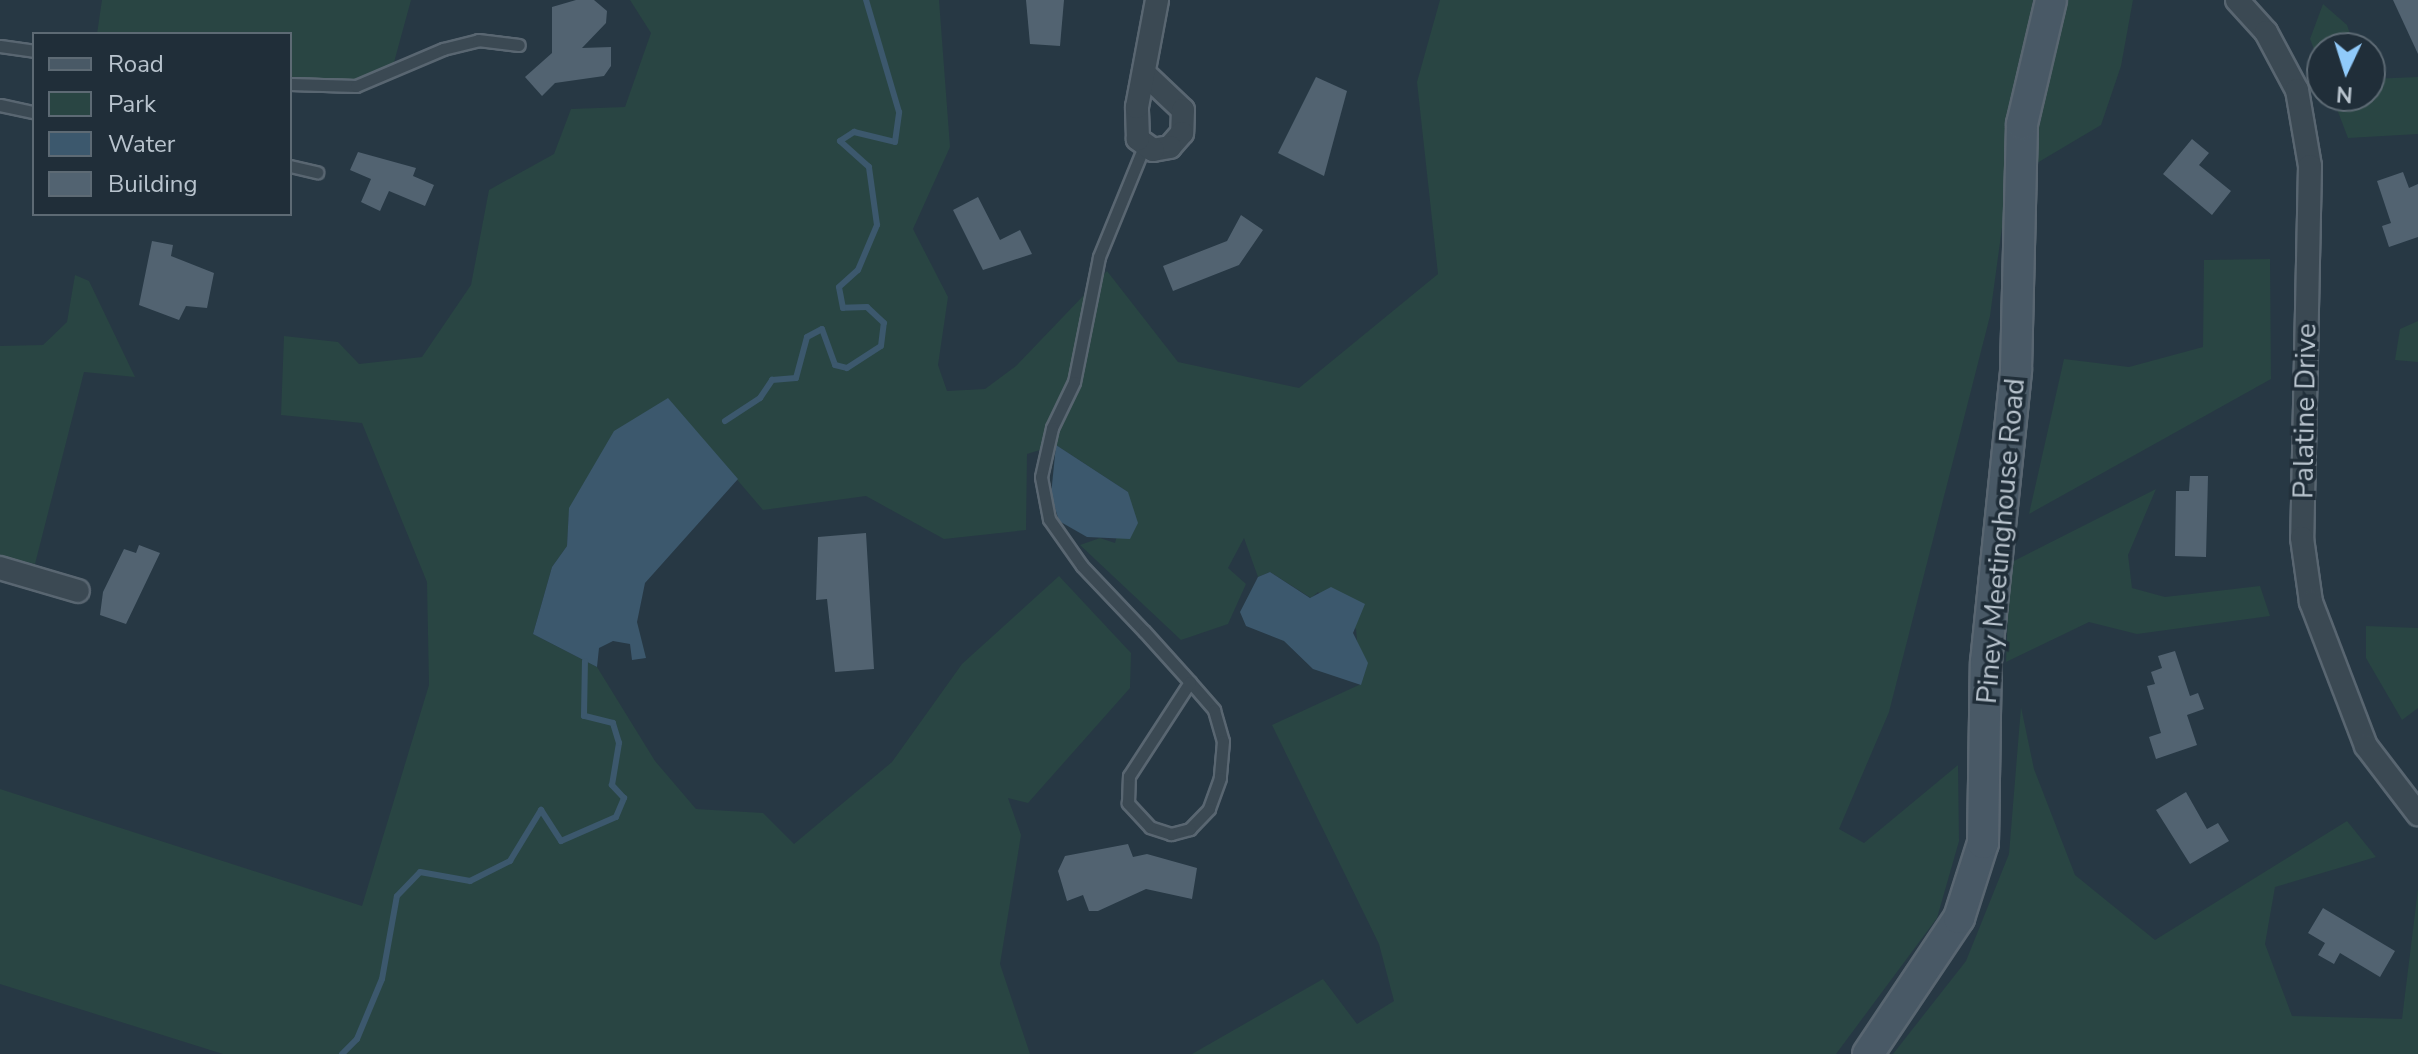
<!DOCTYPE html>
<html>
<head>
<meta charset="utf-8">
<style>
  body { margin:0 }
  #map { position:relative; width:2418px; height:1054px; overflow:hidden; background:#273844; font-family:"Nunito Sans",sans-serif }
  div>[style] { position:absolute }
  .green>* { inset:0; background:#294543 }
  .water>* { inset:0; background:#3c586d }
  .stream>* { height:6px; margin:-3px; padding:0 3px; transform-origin:3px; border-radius:3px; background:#3c586d }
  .building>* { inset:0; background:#526371 }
  .roads { filter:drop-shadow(2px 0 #596671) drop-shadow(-2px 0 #596671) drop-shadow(0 2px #596671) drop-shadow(0 -2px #596671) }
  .lane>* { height:11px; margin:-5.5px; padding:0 5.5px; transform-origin:5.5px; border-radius:5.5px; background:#3b4953 }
  .street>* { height:22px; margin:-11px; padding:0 11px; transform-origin:11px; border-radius:11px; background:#3b4953 }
  .secondary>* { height:30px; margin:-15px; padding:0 15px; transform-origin:15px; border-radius:15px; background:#495966 }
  span { translate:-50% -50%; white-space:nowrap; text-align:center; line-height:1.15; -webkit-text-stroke:7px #202e39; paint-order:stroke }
  .street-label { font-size:28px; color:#b8c3cd }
  .legend { position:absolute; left:32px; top:32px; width:260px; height:184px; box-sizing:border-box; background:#202e39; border:2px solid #5d6a74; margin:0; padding:10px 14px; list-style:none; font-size:24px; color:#b8c3cd }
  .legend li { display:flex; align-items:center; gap:16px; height:40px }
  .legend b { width:40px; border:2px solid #5d6a74 }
  .north { position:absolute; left:2306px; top:32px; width:80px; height:80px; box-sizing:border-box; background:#202e39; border:2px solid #5d6a74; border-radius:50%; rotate:184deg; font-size:22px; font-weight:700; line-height:32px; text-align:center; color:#b8c3cd }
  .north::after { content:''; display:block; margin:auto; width:28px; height:36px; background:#90cafa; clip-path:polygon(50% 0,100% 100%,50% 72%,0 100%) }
</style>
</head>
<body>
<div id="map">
  <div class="green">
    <div style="clip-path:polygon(102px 0,411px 0,390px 77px,356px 86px,290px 84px,290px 34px,97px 34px)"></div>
    <div style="clip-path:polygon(630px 0,939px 0,950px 147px,913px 229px,948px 297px,938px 365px,947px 391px,985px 389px,1016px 366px,1107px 271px,1178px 362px,1299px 388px,1438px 274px,1417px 82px,1440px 0,2033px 0,1990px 316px,1889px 712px,1839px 829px,1864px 843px,1958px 765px,1959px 841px,1937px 918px,1836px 1054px,1192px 1054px,1323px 979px,1357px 1024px,1394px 1001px,1379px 944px,1272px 725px,1361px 684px,1356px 629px,1318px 592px,1311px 598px,1270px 572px,1258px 577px,1244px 538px,1228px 568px,1246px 584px,1228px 624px,1181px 640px,1080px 545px,1100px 538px,1115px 543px,1128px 492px,1056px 445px,1027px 454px,1026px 530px,944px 539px,866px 496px,763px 510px,668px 399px,569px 514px,567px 546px,552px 567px,533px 634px,597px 667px,655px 761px,696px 809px,763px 813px,794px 844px,892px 762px,962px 664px,1059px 576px,1131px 653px,1130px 688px,1028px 803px,1008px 798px,1021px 835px,1000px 964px,1030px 1054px,223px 1054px,0 984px,0 789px,362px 906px,429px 685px,427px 582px,362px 423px,281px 415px,284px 336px,338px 342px,359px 364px,422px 357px,471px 285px,489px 190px,554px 154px,571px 109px,625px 107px,651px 33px)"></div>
    <div style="clip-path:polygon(2068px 0,2133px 0,2121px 66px,2101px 125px,2032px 166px,2042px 91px)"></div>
    <div style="clip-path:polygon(2323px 4px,2347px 25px,2355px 48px,2322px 48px,2322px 70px,2310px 39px)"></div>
    <div style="clip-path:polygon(2418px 77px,2418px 134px,2348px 138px,2332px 96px,2370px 96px,2370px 79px)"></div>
    <div style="clip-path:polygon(2270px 259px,2271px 379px,2029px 514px,2064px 359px,2129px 367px,2203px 347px,2204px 260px)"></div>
    <div style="clip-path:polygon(75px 275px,89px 281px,135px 377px,84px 372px,35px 564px,0 556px,0 346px,43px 345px,67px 322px)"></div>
    <div style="clip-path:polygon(2418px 321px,2418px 362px,2395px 360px,2400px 329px)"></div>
    <div style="clip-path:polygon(2156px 489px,2128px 555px,2132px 588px,2165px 597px,2260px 586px,2270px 616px,2137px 634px,2089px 622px,2006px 662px,2010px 563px)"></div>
    <div style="clip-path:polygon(2366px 626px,2418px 628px,2418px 708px,2402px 720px,2366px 658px)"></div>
    <div style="clip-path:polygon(2021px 707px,2034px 769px,2075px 875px,2155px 940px,2347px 821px,2376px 857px,2275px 887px,2265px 944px,2292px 1016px,2402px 1019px,2418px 889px,2418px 1054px,1893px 1054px,1966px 961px,2009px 854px)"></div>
  </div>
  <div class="water">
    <div style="clip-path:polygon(668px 398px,738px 479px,645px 583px,637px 622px,646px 658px,632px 660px,630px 644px,613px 641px,599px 648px,597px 667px,533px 634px,552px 567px,567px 546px,569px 508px,614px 431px)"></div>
    <div style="clip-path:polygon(1056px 445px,1128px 492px,1138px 523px,1130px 539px,1087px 537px,1059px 521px,1051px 495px)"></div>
    <div style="clip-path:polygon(1270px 572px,1310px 598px,1331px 587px,1365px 604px,1353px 633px,1368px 663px,1361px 685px,1313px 669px,1284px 641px,1246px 626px,1240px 612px,1258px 577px)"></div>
  </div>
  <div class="stream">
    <div style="left:725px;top:421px;width:42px;rotate:-33.3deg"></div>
    <div style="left:760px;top:398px;width:22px;rotate:-56deg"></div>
    <div style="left:772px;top:380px;width:24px;rotate:-5deg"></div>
    <div style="left:796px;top:378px;width:42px;rotate:-75deg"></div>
    <div style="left:807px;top:337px;width:17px;rotate:-28deg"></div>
    <div style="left:822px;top:329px;width:38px;rotate:70deg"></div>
    <div style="left:835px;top:365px;width:12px;rotate:14deg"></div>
    <div style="left:847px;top:368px;width:40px;rotate:-32.9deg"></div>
    <div style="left:881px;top:346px;width:23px;rotate:-83deg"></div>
    <div style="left:884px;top:323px;width:23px;rotate:-137deg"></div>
    <div style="left:867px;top:307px;width:24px;rotate:178deg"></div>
    <div style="left:843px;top:308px;width:21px;rotate:-101deg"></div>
    <div style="left:839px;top:287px;width:25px;rotate:-42deg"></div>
    <div style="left:858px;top:270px;width:49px;rotate:-67.1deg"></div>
    <div style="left:877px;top:225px;width:59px;rotate:-97.9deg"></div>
    <div style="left:869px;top:167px;width:39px;rotate:-138deg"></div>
    <div style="left:840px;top:141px;width:17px;rotate:-33deg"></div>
    <div style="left:854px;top:132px;width:42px;rotate:13.7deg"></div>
    <div style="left:895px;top:142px;width:30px;rotate:-82deg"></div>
    <div style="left:899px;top:112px;width:117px;rotate:-106.4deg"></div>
    <div style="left:342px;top:1054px;width:21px;rotate:-45deg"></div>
    <div style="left:357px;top:1039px;width:65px;rotate:-67.4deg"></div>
    <div style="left:382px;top:979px;width:84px;rotate:-79.8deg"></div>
    <div style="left:397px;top:896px;width:33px;rotate:-46deg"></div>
    <div style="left:420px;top:872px;width:51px;rotate:10.2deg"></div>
    <div style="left:470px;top:881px;width:45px;rotate:-26.6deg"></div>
    <div style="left:510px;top:861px;width:60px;rotate:-58.7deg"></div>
    <div style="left:541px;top:810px;width:37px;rotate:57deg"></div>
    <div style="left:561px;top:841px;width:60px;rotate:-23.6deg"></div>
    <div style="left:616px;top:817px;width:21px;rotate:-67deg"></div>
    <div style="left:624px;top:798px;width:18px;rotate:-133deg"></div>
    <div style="left:612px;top:785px;width:43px;rotate:-80.5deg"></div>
    <div style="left:619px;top:743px;width:21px;rotate:-107deg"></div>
    <div style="left:613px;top:723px;width:30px;rotate:-166deg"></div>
    <div style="left:584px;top:716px;width:55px;rotate:-89deg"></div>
  </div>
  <div class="building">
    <div style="clip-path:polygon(576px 0,594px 0,607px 11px,606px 23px,582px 48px,611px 47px,611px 66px,604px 76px,555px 83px,542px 96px,525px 77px,552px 53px,552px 7px)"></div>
    <div style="clip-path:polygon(1026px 0,1064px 0,1060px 46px,1030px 44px)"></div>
    <div style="clip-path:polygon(2393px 0,2418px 0,2418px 54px)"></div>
    <div style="clip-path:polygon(1316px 77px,1347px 91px,1324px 176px,1278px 153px)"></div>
    <div style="clip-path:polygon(2192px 139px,2209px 153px,2199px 165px,2231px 191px,2212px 215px,2163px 174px)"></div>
    <div style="clip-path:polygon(358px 152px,416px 168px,413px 176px,434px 185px,425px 206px,389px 191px,380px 211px,361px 202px,371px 179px,350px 170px)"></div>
    <div style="clip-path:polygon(2403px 172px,2409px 188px,2418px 184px,2418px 237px,2389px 247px,2382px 226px,2391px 223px,2377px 181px)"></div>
    <div style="clip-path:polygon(978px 197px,1000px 240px,1020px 230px,1032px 254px,983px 270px,953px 210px)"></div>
    <div style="clip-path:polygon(1241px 215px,1263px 230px,1239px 265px,1173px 291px,1163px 266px,1227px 241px)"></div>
    <div style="clip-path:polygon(152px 241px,173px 245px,171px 256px,214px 273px,207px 308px,186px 306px,179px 320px,139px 305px)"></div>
    <div style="clip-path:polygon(2190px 476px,2208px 476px,2206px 557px,2175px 556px,2176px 491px,2189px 491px)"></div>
    <div style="clip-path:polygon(866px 533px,874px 669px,835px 672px,827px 599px,816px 600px,818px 537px)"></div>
    <div style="clip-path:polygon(139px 545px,160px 553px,126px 624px,100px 615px,103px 592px,124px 549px,136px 553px)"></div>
    <div style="clip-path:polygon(2175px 651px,2190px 696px,2198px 693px,2204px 709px,2187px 715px,2197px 745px,2156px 759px,2149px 737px,2161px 733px,2147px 686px,2155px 684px,2151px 672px,2162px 668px,2158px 656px)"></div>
    <div style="clip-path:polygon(2186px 792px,2207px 829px,2218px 823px,2229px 841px,2190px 864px,2156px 810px)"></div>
    <div style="clip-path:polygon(1128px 844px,1133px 857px,1147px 854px,1197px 868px,1192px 899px,1146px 889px,1098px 911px,1089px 911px,1083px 895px,1067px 901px,1058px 871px,1065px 856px)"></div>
    <div style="clip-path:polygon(2323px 908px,2395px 951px,2380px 977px,2340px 953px,2334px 964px,2318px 955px,2325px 943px,2308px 933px)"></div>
  </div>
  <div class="roads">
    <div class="lane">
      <div style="left:0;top:46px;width:34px;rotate:8deg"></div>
      <div style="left:290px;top:84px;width:66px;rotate:1.7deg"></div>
      <div style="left:356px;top:86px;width:95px;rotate:-23deg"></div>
      <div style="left:443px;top:49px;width:36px;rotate:-14deg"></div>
      <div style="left:478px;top:40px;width:41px;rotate:7deg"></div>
      <div style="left:0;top:105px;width:35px;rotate:12deg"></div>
      <div style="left:1145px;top:144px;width:122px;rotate:112.2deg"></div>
      <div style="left:1099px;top:257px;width:127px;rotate:101.3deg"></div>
      <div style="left:1074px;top:382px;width:51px;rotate:115.6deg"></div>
      <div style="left:1052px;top:428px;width:50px;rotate:102.7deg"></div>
      <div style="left:1041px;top:477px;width:43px;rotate:79.2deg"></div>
      <div style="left:1049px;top:519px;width:57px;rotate:54.9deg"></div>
      <div style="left:1082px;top:566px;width:90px;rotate:46.4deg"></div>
      <div style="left:1144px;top:631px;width:69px;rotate:48deg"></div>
      <div style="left:1190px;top:682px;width:37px;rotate:49deg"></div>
      <div style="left:1214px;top:710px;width:32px;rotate:74deg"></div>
      <div style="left:1223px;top:741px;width:37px;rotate:95deg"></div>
      <div style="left:1220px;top:778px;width:33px;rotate:110deg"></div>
      <div style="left:1209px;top:809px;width:28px;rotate:134deg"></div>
      <div style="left:1190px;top:829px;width:20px;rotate:165deg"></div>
      <div style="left:1171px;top:834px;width:22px;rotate:-162deg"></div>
      <div style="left:1150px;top:827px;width:33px;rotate:-133deg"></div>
      <div style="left:1128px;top:803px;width:27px;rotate:-88deg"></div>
      <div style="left:1129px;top:776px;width:112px;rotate:-57deg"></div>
      <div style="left:290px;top:166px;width:28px;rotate:13deg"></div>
    </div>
    <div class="street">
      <div style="left:2237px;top:0;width:43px;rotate:47.8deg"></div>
      <div style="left:2266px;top:32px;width:66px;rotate:61.9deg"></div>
      <div style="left:2297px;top:90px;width:77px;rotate:80.3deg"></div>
      <div style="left:2310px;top:166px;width:372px;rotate:91.2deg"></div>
      <div style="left:2302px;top:538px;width:65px;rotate:82deg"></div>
      <div style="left:2311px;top:602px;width:154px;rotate:69.1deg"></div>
      <div style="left:2366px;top:746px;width:86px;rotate:52.6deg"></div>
      <div style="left:1145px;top:74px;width:52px;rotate:43.5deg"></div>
      <div style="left:1183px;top:110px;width:23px;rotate:92deg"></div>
      <div style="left:1182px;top:133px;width:18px;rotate:131deg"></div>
      <div style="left:1170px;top:147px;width:17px;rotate:170deg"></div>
      <div style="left:1153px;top:150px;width:19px;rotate:-144deg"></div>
      <div style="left:1138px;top:139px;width:32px;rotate:-92deg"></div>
      <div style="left:1137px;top:107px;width:109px;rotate:-79.4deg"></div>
      <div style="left:0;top:568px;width:81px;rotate:16.4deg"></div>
    </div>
    <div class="secondary">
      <div style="left:1868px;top:1054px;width:164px;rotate:-56.2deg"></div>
      <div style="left:1959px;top:918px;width:79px;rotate:-72.3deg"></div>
      <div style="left:1983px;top:843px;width:181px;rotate:-89.1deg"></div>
      <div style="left:1986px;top:662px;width:294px;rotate:-84.1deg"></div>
      <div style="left:2016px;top:370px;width:246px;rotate:-88.6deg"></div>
      <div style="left:2022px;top:124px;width:127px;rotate:-76.8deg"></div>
    </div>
  </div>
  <div class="street-label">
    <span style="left:2305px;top:411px;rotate:-89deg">Palatine Drive</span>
    <span style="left:2001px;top:541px;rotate:-85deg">Piney Meetinghouse Road</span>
  </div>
  <ul class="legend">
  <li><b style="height:10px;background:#495966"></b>Road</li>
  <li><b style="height:22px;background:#294543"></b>Park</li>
  <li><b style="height:22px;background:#3c586d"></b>Water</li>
  <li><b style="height:22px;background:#526371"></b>Building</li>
  </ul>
  <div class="north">N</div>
</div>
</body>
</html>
